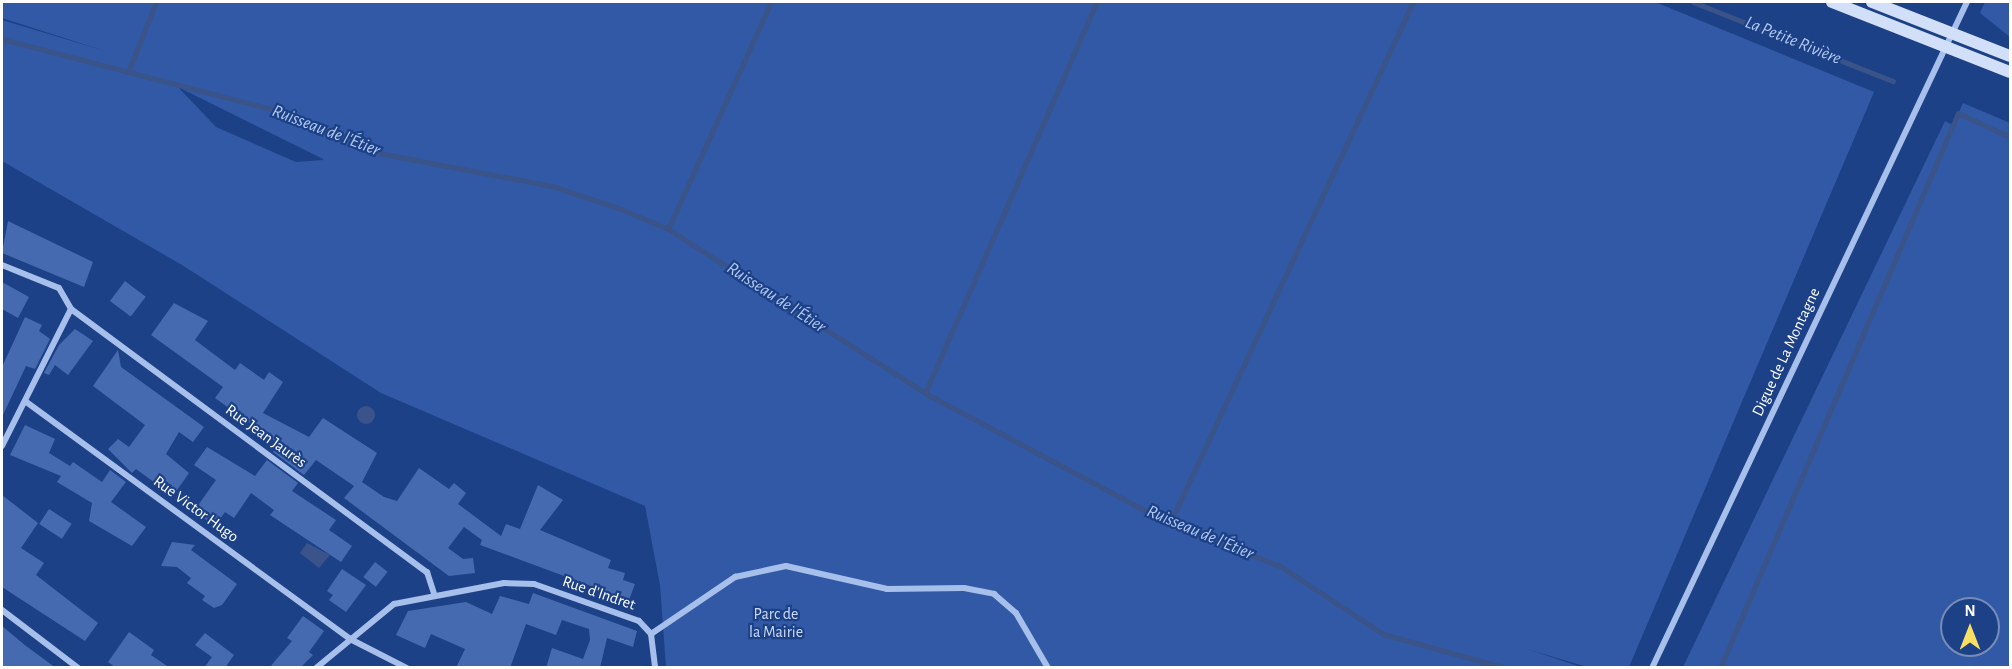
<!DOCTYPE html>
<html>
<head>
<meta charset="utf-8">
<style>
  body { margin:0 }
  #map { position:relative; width:2012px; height:669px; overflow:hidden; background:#1d4187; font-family:"Alegreya Sans",sans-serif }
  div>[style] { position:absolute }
  .green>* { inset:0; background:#3159a5 }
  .water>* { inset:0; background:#3a5388 }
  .round { border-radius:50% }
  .stream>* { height:5px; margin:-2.5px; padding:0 2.5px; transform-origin:2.5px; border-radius:2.5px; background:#3a5388 }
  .building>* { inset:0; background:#466ab0; transform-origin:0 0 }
  .minor>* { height:6px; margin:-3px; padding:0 3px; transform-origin:3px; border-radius:3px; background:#a7bfeb }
  .secondary>* { height:12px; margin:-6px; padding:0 6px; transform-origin:6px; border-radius:6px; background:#d2dff8 }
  span { translate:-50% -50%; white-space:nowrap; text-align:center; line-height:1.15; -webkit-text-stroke:4.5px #1d4187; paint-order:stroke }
  .street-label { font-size:16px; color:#fff }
  .park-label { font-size:16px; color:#ccdbf8 }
  .water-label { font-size:18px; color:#b2c9f2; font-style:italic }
  .frame { position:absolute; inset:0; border:3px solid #fff; pointer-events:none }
  .north { position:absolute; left:1940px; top:597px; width:60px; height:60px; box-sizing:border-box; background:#1d4187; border:2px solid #778db7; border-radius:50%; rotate:0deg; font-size:16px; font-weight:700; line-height:24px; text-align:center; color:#fff }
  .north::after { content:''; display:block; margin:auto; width:21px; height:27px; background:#fadf65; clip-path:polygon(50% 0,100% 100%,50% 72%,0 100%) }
</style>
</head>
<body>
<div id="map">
  <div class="green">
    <div style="clip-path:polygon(evenodd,2px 2px,1655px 2px,1874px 92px,1629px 667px,1587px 667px,1527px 649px,1581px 667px,666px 667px,660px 585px,645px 506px,381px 393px,182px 265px,2px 161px,2px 20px,105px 51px,2px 18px,2px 2px,178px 87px,323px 159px,323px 160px,296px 162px,216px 127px,178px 87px)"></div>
    <div style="clip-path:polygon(1985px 2px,2010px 2px,2010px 37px,1980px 13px)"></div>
    <div style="clip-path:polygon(evenodd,1963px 103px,2010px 123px,2010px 667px,1683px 667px,1945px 121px,1953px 125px,1963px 103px,1952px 609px,1988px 609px,1988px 645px,1952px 645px,1952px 609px)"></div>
  </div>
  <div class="water">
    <div class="round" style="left:357px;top:406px;width:18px;height:18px"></div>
    <div style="clip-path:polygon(307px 543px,330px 555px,319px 568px,300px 553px)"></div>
  </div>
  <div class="stream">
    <div style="left:1693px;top:2px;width:215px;rotate:21.6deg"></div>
    <div style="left:2px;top:39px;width:290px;rotate:14.6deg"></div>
    <div style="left:283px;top:112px;width:109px;rotate:22.6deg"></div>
    <div style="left:384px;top:154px;width:171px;rotate:10.8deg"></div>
    <div style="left:552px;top:186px;width:73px;rotate:18.4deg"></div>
    <div style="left:621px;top:209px;width:51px;rotate:23.1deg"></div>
    <div style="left:668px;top:229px;width:305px;rotate:32.5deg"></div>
    <div style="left:925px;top:393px;width:272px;rotate:28.1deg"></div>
    <div style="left:1165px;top:521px;width:123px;rotate:21.4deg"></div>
    <div style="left:1280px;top:566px;width:123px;rotate:33.4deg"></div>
    <div style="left:1383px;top:634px;width:128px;rotate:15.5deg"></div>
    <div style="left:128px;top:72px;width:75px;rotate:-68.2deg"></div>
    <div style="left:668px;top:229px;width:249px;rotate:-65.6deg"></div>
    <div style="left:925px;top:393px;width:427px;rotate:-66.3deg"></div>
    <div style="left:1170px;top:523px;width:575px;rotate:-65deg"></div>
    <div style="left:1720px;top:668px;width:604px;rotate:-66.79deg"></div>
    <div style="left:1958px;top:113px;width:57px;rotate:24.8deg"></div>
  </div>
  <div class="building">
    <div style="clip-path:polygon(8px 221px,93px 262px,84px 287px,2px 253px)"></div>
    <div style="left:125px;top:281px;width:26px;height:25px;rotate:37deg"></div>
    <div style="clip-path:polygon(2px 282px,29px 297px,18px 318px,2px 309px)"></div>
    <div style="clip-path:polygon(174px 303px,208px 321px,195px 340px,235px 370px,240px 363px,264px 380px,269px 372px,283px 382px,263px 413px,309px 437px,323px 418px,377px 453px,362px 482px,384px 497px,397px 501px,419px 468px,449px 489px,454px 483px,466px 493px,458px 504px,501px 536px,506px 524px,520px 529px,538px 485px,563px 500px,540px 530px,611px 560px,608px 568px,625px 573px,623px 580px,635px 584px,629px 600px,480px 545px,482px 540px,464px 527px,448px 548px,463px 559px,473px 558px,475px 573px,449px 576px,344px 498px,354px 486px,316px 460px,304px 475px,273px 452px,279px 444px,215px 398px,223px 387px,151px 335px)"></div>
    <div style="clip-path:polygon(25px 317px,42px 325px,39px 331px,50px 339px,35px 369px,26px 366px,2px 417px,2px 367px)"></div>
    <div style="clip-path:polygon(75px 329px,93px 341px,68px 375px,55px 365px,49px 375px,44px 373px,59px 345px)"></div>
    <div style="clip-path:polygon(118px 350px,121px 367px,204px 427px,193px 442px,179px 432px,166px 454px,189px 473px,173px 496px,136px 469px,132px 473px,108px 449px,118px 439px,129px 447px,145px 425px,93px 386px)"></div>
    <div style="clip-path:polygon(25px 425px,55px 439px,49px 453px,70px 466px,73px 462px,102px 482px,110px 470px,126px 482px,111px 502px,146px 527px,132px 546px,89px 521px,92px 503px,57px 482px,61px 476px,10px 455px)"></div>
    <div style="clip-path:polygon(207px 447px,255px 476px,267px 460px,298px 483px,292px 491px,336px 520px,329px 530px,352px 546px,341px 562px,270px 515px,274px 510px,251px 493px,234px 518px,225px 512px,215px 526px,194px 511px,216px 480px,194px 465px)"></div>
    <div style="clip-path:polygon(2px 495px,38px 523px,21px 548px,44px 563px,36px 575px,98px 623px,85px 641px,2px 587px)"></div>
    <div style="left:49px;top:509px;width:27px;height:18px;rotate:33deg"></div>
    <div style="clip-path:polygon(172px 542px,195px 545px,191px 550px,237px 584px,222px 605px,214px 608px,202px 600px,205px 596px,187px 583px,191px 578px,177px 567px,161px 566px)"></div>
    <div style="left:375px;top:562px;width:16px;height:19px;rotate:38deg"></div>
    <div style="clip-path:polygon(342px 569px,366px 585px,346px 612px,329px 600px,333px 595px,327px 591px)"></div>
    <div style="clip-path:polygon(533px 593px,637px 631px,633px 647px,607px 638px,600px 668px,546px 668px,552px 648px,583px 659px,590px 640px,589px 629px,562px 620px,556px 635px,526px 624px,510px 668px,456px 668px,465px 649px,431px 634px,425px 648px,396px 635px,408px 611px,466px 602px,492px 614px,500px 596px,529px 604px)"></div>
    <div style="clip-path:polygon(303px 616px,324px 631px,309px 652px,313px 655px,300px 668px,269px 668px,292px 641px,287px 638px)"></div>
    <div style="clip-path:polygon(2px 626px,26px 646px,56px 668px,2px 668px)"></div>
    <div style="clip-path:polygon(129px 632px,154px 650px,151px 655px,170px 668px,116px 668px,108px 662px)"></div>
    <div style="clip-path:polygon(205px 633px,234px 655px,225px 668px,204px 668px,212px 657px,195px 645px)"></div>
  </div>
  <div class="minor">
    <div style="left:2px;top:265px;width:61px;rotate:22deg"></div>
    <div style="left:59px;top:288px;width:24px;rotate:60deg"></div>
    <div style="left:71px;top:309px;width:443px;rotate:36.5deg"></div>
    <div style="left:427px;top:572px;width:22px;rotate:72deg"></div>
    <div style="left:25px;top:401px;width:403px;rotate:36.2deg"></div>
    <div style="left:350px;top:639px;width:64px;rotate:27deg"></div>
    <div style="left:2px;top:446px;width:153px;rotate:-63.3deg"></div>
    <div style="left:2px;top:610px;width:96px;rotate:37.3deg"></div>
    <div style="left:651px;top:634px;width:102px;rotate:-34.2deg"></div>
    <div style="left:735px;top:577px;width:52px;rotate:-12.2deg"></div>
    <div style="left:786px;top:566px;width:104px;rotate:12.8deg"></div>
    <div style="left:887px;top:589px;width:77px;rotate:-0.7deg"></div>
    <div style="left:964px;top:588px;width:31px;rotate:11deg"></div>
    <div style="left:994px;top:594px;width:29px;rotate:41deg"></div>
    <div style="left:1016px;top:613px;width:64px;rotate:59.8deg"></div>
    <div style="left:651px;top:634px;width:34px;rotate:83deg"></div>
    <div style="left:316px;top:668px;width:101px;rotate:-39.4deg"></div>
    <div style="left:394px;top:604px;width:112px;rotate:-10.8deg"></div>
    <div style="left:504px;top:583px;width:30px;rotate:2deg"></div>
    <div style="left:534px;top:584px;width:111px;rotate:19.4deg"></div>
    <div style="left:639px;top:621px;width:18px;rotate:47deg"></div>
    <div style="left:1652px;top:668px;width:737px;rotate:-64.69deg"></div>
  </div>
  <div class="secondary">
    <div style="left:1832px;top:2px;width:191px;rotate:21.5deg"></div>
    <div style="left:1872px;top:2px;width:148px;rotate:21.4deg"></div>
  </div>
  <div class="street-label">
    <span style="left:1786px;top:352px;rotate:-65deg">Digue de La Montagne</span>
    <span style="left:266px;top:436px;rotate:36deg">Rue Jean Jaurès</span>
    <span style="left:196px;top:509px;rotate:36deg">Rue Victor Hugo</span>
    <span style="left:599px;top:593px;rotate:19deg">Rue d'Indret</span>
  </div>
  <div class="park-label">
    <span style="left:776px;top:623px">Parc de<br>la Mairie</span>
  </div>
  <div class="water-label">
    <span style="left:1793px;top:41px;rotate:22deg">La Petite Rivière</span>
    <span style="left:326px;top:131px;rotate:21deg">Ruisseau de l'Étier</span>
    <span style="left:776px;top:298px;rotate:33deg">Ruisseau de l'Étier</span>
    <span style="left:1200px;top:533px;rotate:23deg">Ruisseau de l'Étier</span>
  </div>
  <div class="frame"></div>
  <div class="north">N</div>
</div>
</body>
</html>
